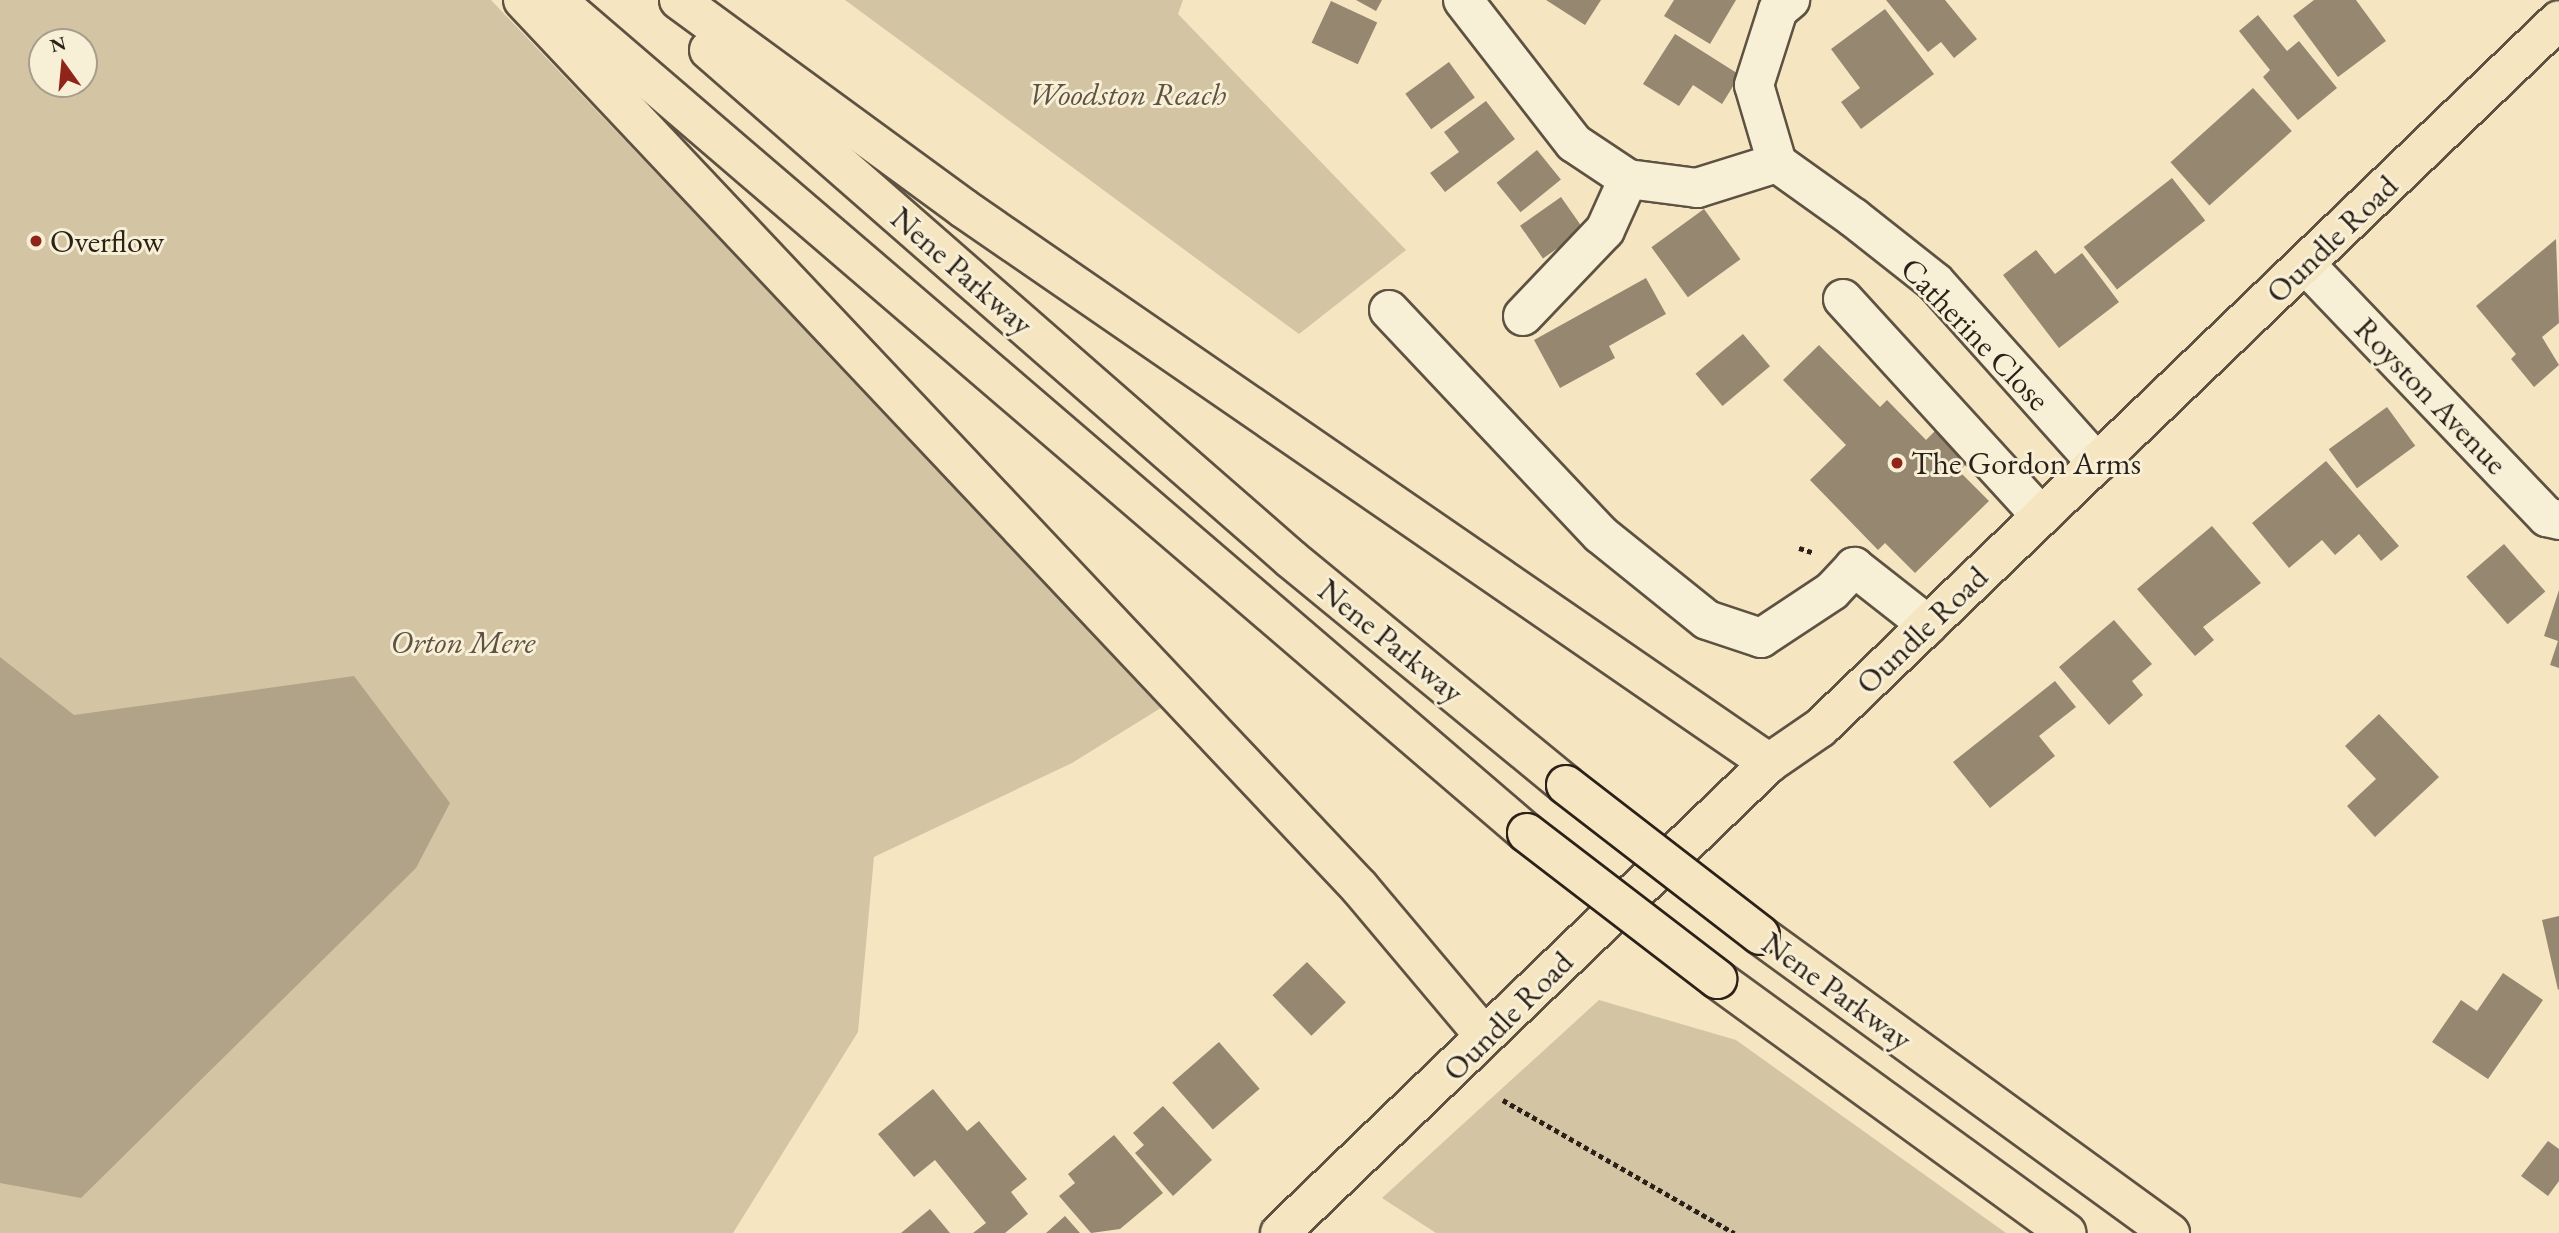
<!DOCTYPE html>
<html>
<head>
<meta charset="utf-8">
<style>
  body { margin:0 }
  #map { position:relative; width:2559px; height:1233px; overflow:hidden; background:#f5e6c1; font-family:"EB Garamond",serif }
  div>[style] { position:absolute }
  .green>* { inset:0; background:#d3c5a4 }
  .water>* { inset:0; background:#b1a388 }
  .building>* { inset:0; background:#958770; transform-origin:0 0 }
  .path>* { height:4.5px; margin-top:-2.25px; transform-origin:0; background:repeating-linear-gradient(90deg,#2c2119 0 5px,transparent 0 8.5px) }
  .roads { filter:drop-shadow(2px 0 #5e5243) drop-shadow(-2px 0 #5e5243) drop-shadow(0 2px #5e5243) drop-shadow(0 -2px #5e5243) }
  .minor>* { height:38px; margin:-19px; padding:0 19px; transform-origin:19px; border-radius:19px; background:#f8efd7 }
  .major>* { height:38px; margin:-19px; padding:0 19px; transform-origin:19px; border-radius:19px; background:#f5e6c1 }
  .highway>* { height:38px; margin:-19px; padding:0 19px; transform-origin:19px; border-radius:19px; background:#f5e6c1 }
  .bridges { filter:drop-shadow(2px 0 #2c2119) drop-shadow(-2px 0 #2c2119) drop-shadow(0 2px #2c2119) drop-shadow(0 -2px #2c2119) }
  .highway-bridge>* { height:38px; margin:-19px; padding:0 19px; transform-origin:19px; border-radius:19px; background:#f5e6c1 }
  .dots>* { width:19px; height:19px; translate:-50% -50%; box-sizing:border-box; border:4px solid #f8efd7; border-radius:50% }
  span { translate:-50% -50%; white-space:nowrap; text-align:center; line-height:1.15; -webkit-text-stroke:6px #f8efd7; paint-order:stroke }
  .park-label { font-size:32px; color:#5e5243; font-style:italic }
  .street-label { font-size:32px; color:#2c2119 }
  .poi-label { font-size:32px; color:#2c2119 }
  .left { translate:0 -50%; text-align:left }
  .north { position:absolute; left:28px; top:28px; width:70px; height:70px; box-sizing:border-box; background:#f8efd7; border:2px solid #a69d8b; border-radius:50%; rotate:345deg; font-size:19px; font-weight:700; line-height:28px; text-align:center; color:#2c2119 }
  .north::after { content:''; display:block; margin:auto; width:24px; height:32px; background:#8f2418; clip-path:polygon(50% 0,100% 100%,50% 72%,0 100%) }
</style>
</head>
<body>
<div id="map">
  <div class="green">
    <div style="clip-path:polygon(evenodd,0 0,491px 0,1164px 706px,1072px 763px,874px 857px,858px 1032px,733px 1233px,0 1233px,0 0,42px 42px,84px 42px,84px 84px,42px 84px,42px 42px)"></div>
    <div style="clip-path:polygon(845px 0,1183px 0,1178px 14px,1406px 250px,1299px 334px)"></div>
    <div style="clip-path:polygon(1599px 1000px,1736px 1040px,2006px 1233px,1436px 1233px,1382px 1198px)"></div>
  </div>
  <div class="water">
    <div style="clip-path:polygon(0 657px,74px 715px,354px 676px,450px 803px,416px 868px,81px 1198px,0 1183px)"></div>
  </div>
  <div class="building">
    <div style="clip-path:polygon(1356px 0,1382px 0,1376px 11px)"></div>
    <div style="clip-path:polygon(1546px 0,1601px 0,1585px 25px)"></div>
    <div style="clip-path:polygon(1674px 0,1736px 0,1710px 44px,1664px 16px)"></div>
    <div style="clip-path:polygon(1886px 0,1945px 0,1977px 39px,1954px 58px,1941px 42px,1928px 52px)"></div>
    <div style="clip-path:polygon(2314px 0,2356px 0,2386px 41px,2338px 77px,2293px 16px)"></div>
    <div style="left:1331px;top:1px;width:51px;height:46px;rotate:25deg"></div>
    <div style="clip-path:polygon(1885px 9px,1934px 74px,1861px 129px,1841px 102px,1860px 88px,1831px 49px)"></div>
    <div style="clip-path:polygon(2258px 15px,2287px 51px,2299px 41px,2337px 88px,2298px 120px,2263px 77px,2270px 70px,2239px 31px)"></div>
    <div style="clip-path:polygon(1675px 34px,1740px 75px,1722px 104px,1693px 85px,1679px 106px,1643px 84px)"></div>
    <div style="left:1449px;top:62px;width:44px;height:54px;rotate:54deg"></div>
    <div style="left:2253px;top:88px;width:58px;height:111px;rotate:48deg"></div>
    <div style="clip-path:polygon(1486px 101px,1515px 139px,1445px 192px,1430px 173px,1459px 152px,1444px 132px)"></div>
    <div style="left:1537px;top:150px;width:38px;height:52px;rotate:51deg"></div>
    <div style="left:2172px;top:178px;width:54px;height:112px;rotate:52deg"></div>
    <div style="left:1561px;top:197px;width:40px;height:50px;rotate:55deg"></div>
    <div style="left:1704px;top:209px;width:62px;height:65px;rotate:54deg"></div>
    <div style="clip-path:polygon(2556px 239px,2559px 323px,2542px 337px,2559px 365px,2534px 387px,2511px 359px,2516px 354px,2476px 306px)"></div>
    <div style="clip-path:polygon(2036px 250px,2055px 274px,2082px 253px,2119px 302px,2059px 348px,2003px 275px)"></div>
    <div style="clip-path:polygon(1646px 278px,1666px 314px,1609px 346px,1615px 358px,1560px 388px,1534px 340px)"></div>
    <div style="left:1743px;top:334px;width:42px;height:62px;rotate:50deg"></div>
    <div style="clip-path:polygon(1819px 345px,1880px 407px,1887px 400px,1926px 440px,1943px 423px,1974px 456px,1959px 471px,1989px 501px,1915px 573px,1885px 543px,1878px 550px,1810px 480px,1846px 445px,1783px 380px)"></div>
    <div style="left:2387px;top:407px;width:48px;height:72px;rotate:54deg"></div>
    <div style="clip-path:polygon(2326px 461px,2399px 546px,2381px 561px,2359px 534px,2335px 555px,2322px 540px,2289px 568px,2252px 523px)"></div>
    <div style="clip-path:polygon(2212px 526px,2261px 583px,2203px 627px,2214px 640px,2195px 656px,2137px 589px)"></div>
    <div style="left:2504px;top:544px;width:63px;height:50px;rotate:49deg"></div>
    <div style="clip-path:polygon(2559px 590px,2559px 668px,2550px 665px,2558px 641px,2544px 636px)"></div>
    <div style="clip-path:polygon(2114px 620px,2152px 664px,2132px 681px,2143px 695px,2109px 725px,2059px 667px)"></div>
    <div style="clip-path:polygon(2055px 681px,2076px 707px,2039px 736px,2055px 756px,1990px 808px,1953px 762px)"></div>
    <div style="clip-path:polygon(2379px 714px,2439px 777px,2375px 837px,2347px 806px,2376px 779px,2345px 746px)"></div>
    <div style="clip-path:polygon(2559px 916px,2559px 989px,2558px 990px,2542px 920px)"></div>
    <div style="left:1307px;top:962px;width:56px;height:48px;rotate:46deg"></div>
    <div style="clip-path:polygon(2503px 973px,2543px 1000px,2488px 1079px,2432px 1042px,2461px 1000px,2477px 1011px)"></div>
    <div style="left:1219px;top:1042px;width:62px;height:62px;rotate:49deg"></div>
    <div style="clip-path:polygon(933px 1089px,967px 1131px,979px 1121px,1027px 1179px,1011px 1192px,1028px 1214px,1005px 1233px,973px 1233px,986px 1223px,935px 1160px,914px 1177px,878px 1134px)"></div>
    <div style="clip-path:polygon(1163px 1106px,1212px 1160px,1173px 1196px,1135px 1153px,1144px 1145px,1133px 1133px)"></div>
    <div style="clip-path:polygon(1114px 1135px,1163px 1193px,1120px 1229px,1091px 1233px,1059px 1196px,1075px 1183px,1068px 1174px)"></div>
    <div style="clip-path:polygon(2548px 1141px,2559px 1149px,2559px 1181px,2548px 1196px,2521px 1176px)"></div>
    <div style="clip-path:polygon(930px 1209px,950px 1233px,901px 1233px)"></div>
    <div style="clip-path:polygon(1065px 1216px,1080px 1233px,1046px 1233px)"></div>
  </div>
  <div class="path">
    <div style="left:1799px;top:548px;width:16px;rotate:18deg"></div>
    <div style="left:1503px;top:1100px;width:267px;rotate:29.9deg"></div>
  </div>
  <div class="roads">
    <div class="minor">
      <div style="left:1463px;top:0;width:181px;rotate:52.2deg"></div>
      <div style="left:1574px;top:143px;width:65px;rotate:33.7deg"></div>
      <div style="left:1628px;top:179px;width:70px;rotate:7.4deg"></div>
      <div style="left:1697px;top:188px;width:84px;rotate:-17.4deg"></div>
      <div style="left:1777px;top:163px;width:95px;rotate:35.5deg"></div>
      <div style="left:1854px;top:218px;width:103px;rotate:38.3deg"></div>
      <div style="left:1935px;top:282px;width:243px;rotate:48.2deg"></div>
      <div style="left:1777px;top:163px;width:81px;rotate:-106.4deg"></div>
      <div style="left:1754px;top:85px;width:79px;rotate:-72.3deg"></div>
      <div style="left:1778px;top:10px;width:16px;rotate:-40deg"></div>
      <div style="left:2306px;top:265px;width:349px;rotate:46.3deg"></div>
      <div style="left:2547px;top:517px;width:12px;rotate:14deg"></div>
      <div style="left:1843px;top:299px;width:294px;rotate:47.6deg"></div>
      <div style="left:1389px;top:310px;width:308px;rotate:46.7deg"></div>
      <div style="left:1600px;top:534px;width:137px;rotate:38.8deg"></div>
      <div style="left:1707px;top:620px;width:57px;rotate:18.4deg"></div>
      <div style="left:1761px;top:638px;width:85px;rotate:-33.5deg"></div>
      <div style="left:1832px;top:591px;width:33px;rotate:-47deg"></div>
      <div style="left:1854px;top:567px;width:94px;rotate:38.1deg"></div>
      <div style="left:1523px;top:316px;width:119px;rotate:-46.4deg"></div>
      <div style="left:1605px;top:230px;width:56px;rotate:-65.7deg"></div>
    </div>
    <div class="major">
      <div style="left:1280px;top:1233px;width:678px;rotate:-43.86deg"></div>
      <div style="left:1769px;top:763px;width:62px;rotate:-34.5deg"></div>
      <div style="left:1820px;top:728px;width:1023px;rotate:-43.77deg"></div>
    </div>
    <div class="highway">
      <div style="left:523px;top:0;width:1220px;rotate:46.69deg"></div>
      <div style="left:1360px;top:888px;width:192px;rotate:49.9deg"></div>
      <div style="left:556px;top:0;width:1279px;rotate:40.63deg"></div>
      <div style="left:679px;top:0;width:352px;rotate:36.2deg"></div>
      <div style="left:963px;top:208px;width:979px;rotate:34.55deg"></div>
      <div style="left:709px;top:50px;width:773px;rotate:41.17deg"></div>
      <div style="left:1291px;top:559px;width:356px;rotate:39.4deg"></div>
      <div style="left:1760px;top:935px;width:507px;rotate:36.01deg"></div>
      <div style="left:1717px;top:979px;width:432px;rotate:36deg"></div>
    </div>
  </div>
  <div class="bridges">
    <div class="highway-bridge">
      <div style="left:1566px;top:785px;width:245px;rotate:37.7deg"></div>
      <div style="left:1527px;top:833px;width:240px;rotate:37.5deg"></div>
    </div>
  </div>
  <div class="dots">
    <div style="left:36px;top:241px;background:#8f2418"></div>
    <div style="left:1897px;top:463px;background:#8f2418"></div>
  </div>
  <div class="park-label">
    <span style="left:1127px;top:94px">Woodston Reach</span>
    <span style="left:463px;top:642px">Orton Mere</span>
  </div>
  <div class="street-label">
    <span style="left:2332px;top:239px;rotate:-44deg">Oundle Road</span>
    <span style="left:962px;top:271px;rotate:41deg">Nene Parkway</span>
    <span style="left:1975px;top:334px;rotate:46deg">Catherine Close</span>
    <span style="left:2431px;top:396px;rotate:46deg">Royston Avenue</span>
    <span style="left:1922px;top:630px;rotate:-44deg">Oundle Road</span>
    <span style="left:1391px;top:641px;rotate:39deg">Nene Parkway</span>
    <span style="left:1837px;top:991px;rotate:36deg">Nene Parkway</span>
    <span style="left:1508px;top:1016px;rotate:-45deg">Oundle Road</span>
  </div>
  <div class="poi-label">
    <span class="left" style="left:50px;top:241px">Overflow</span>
    <span class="left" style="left:1911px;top:463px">The Gordon Arms</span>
  </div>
  <div class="north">N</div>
</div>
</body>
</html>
